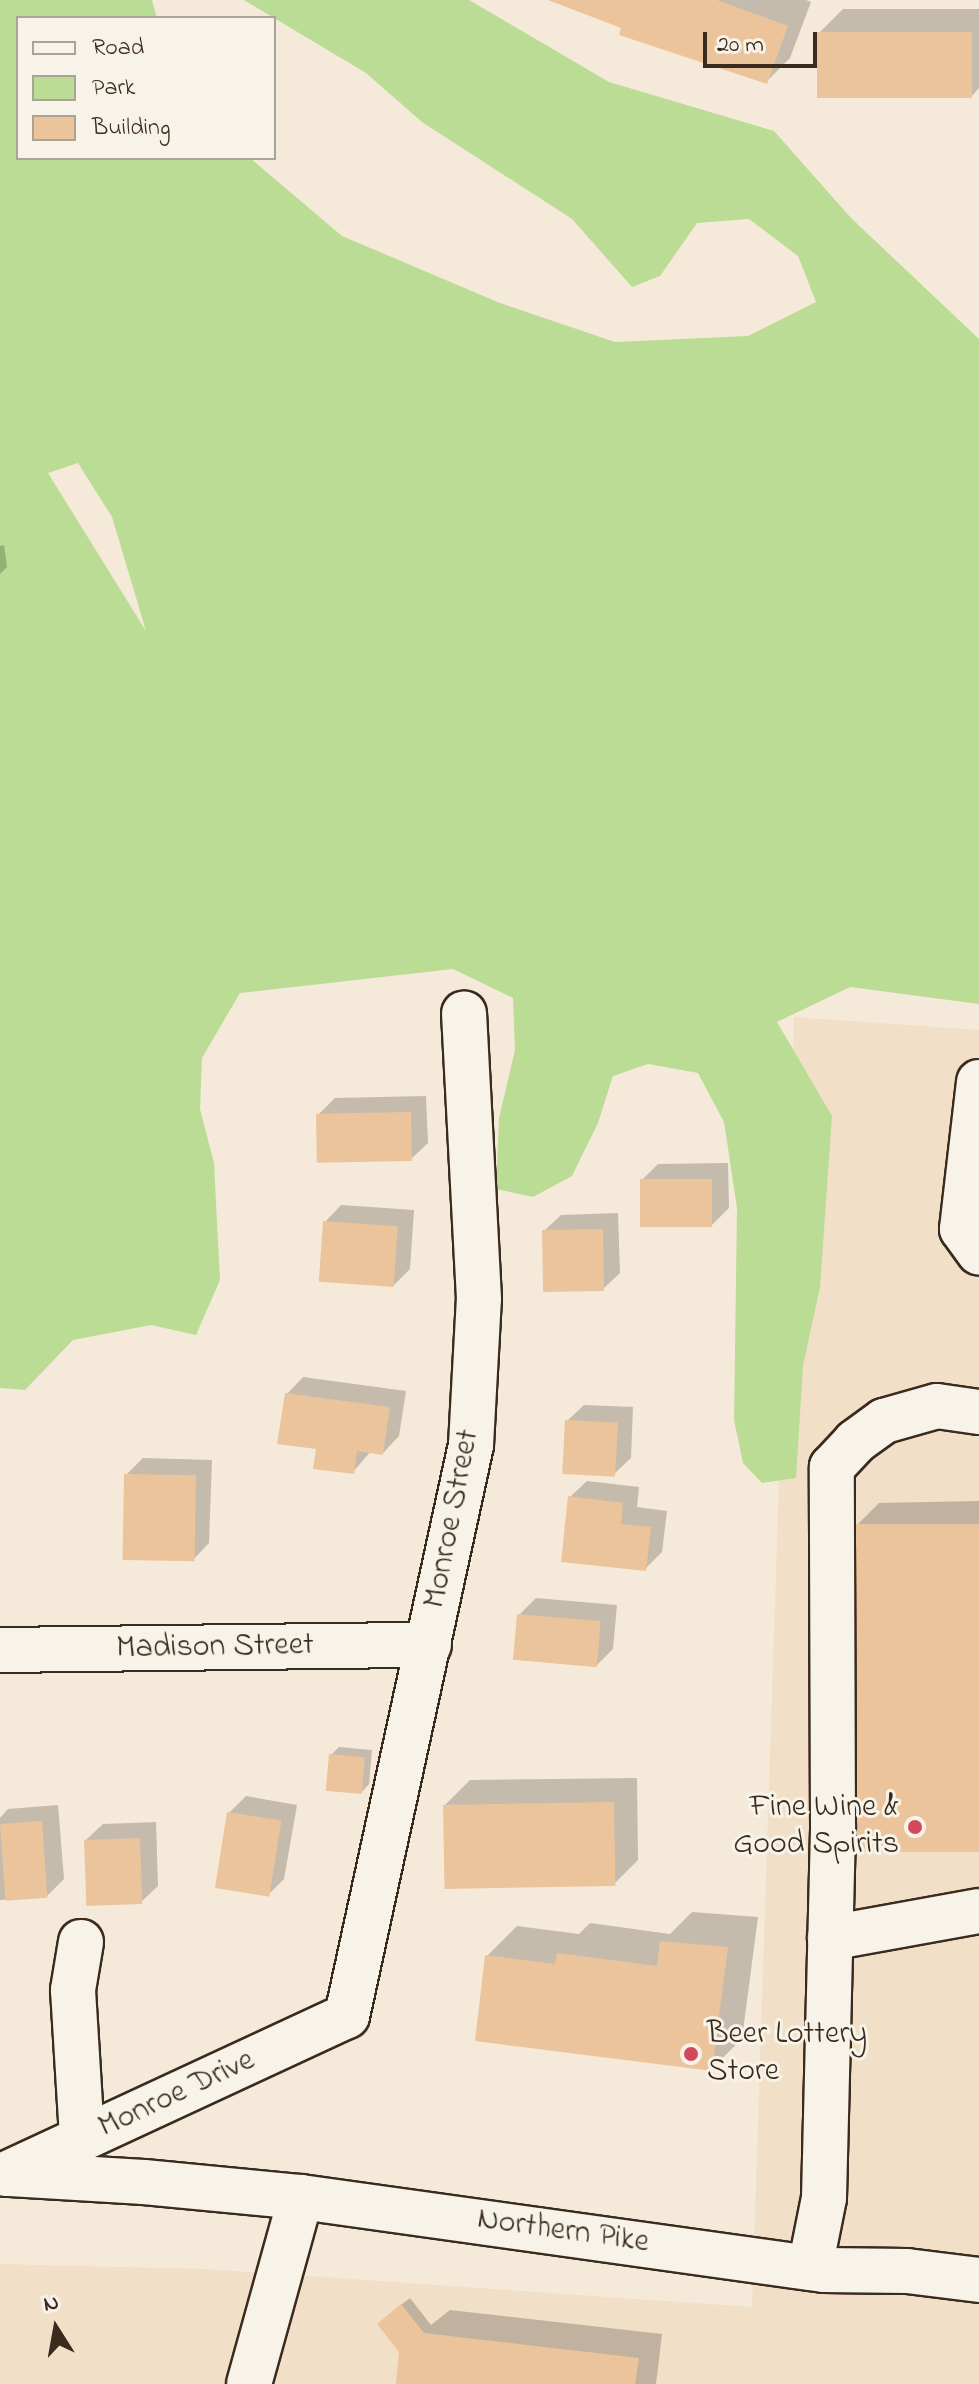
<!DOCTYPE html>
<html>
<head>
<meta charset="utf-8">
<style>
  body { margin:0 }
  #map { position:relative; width:979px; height:2384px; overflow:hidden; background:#f5ead9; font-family:"Indie Flower",sans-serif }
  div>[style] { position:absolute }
  .built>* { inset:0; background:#f2dfc7 }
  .green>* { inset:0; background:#bbdc95 }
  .shadow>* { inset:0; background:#0003 }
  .building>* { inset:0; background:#ecc49c; transform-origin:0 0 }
  .roads { filter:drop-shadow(2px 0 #3b2a1e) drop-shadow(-2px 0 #3b2a1e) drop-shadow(0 2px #3b2a1e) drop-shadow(0 -2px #3b2a1e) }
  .minor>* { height:44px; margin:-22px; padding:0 22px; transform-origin:22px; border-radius:22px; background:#f7f3e8 }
  .major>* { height:44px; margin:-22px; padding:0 22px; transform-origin:22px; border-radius:22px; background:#f7f3e8 }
  .dots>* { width:22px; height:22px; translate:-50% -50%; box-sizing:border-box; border:4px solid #f7f3e8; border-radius:50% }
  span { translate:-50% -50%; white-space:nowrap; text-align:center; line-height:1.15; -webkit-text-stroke:6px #f7f3e8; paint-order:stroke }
  .street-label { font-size:32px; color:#3b2a1e }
  .poi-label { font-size:32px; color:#3b2a1e }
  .right { translate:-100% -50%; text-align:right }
  .left { translate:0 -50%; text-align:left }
  .legend { position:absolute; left:16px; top:16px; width:260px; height:144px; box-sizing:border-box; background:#f7f3e8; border:2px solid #aca397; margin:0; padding:10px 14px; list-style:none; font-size:24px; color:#3b2a1e }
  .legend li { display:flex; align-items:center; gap:16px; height:40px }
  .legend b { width:40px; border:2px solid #aca397 }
  .north { position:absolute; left:16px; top:2288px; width:80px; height:80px; -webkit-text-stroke:6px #f7f3e8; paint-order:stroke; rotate:349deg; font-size:22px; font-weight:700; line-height:32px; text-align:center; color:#3b2a1e }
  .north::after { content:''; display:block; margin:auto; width:28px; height:36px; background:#3b2a1e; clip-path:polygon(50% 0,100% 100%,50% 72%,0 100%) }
  .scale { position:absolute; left:703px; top:32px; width:114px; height:36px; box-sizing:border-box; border:4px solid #3b2a1e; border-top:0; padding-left:10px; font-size:24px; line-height:28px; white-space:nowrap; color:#3b2a1e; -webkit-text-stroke:6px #f7f3e8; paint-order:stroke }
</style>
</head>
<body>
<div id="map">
  <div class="built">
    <div style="clip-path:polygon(794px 1017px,979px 1030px,979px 2384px,0 2384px,0 2264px,207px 2269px,752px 2307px)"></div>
  </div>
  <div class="green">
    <div style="clip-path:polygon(evenodd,0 0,152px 0,157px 18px,18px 18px,18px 158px,250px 158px,342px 236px,500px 303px,615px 342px,748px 336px,816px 302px,798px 256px,749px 219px,697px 223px,660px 276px,632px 287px,572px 219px,422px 122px,366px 73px,244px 0,469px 0,609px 82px,774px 131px,851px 218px,979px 339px,979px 1004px,850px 987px,777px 1022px,832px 1116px,820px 1287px,803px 1366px,796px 1478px,762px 1483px,743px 1463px,734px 1420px,737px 1208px,724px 1122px,698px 1073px,648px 1064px,613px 1076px,598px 1123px,572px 1176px,533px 1197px,496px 1189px,499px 1118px,515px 1050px,513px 998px,453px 969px,240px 993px,202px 1058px,200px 1109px,214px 1163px,220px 1280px,196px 1335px,151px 1325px,73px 1340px,25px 1390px,0 1388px,0 0,78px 463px,112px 517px,146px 631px,48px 473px,78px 463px)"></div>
  </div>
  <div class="shadow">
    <div style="clip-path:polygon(554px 0,806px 0,811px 2px,790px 58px,766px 82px)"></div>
    <div style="clip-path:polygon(843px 9px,979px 9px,979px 88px,971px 97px,819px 33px)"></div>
    <div style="clip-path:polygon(4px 545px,7px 567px,0 574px,0 546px)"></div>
    <div style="clip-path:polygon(426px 1096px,428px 1143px,411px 1159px,318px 1115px,335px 1098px)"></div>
    <div style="clip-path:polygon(728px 1163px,729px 1208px,712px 1225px,642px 1180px,658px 1164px)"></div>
    <div style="clip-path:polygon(341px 1205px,414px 1210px,410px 1269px,394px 1285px,325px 1222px)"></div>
    <div style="clip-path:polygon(618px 1213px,620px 1273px,603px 1289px,544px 1231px,561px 1215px)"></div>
    <div style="clip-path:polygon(303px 1377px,406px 1391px,399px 1436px,383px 1453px,371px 1451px,353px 1472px,318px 1447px,287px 1394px)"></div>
    <div style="clip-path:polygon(584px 1405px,633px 1407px,631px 1458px,614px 1474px,567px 1421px)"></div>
    <div style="clip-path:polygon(143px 1458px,212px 1460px,209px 1543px,193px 1560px,126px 1475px)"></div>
    <div style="clip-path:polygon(587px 1481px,639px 1487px,637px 1507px,667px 1511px,662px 1552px,645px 1569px,570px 1497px)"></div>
    <div style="clip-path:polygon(979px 1501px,979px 1850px,855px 1527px,879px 1503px)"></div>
    <div style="clip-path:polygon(536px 1598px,617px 1605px,613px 1649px,596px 1666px,519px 1615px)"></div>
    <div style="clip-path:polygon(339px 1747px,372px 1750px,369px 1784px,361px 1793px,331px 1755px)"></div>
    <div style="clip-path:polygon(637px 1778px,638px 1860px,614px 1884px,445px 1805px,470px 1780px)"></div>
    <div style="clip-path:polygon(246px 1796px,297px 1805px,284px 1879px,267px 1896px,229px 1813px)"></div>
    <div style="clip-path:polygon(58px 1805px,64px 1879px,47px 1896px,0 1900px,0 1818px,8px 1809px)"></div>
    <div style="clip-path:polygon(156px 1822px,158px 1886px,141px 1902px,86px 1840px,103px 1824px)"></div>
    <div style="clip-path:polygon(692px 1912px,758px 1917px,742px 2039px,711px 2069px,487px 1956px,517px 1926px,579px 1934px,590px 1923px,670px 1934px)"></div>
    <div style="clip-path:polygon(410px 2298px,431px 2325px,450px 2310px,662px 2334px,656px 2384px,398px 2384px,402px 2352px,387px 2316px)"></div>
  </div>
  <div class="building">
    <div style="clip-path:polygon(548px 0,717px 0,788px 26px,767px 84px,619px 35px,621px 28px)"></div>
    <div style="left:817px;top:32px;width:155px;height:66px"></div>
    <div style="left:411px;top:1112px;width:49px;height:95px;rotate:89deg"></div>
    <div style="left:640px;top:1179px;width:72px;height:48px"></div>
    <div style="left:323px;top:1221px;width:75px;height:61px;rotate:4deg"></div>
    <div style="left:603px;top:1229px;width:62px;height:61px;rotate:89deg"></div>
    <div style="clip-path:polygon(285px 1393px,390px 1407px,383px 1455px,357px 1451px,354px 1474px,313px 1469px,316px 1449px,277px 1444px)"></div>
    <div style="left:565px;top:1420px;width:53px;height:54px;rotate:3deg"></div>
    <div style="left:124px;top:1474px;width:72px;height:86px;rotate:1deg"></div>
    <div style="clip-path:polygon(568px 1496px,623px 1503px,621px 1524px,651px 1527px,646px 1571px,561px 1562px)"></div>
    <div style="left:979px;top:1524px;width:328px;height:126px;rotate:90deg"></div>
    <div style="left:517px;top:1614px;width:84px;height:46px;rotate:5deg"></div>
    <div style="left:329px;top:1754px;width:36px;height:37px;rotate:5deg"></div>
    <div style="left:614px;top:1802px;width:84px;height:171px;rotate:89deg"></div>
    <div style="left:227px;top:1812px;width:55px;height:77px;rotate:9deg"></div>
    <div style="left:42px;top:1821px;width:77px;height:42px;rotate:86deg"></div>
    <div style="left:140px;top:1838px;width:66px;height:56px;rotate:88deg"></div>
    <div style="clip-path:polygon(660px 1941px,728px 1947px,712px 2071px,475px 2041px,485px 1955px,555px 1964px,557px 1953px,657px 1966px)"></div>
    <div style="clip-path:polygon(401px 2304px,424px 2333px,639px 2358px,635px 2384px,396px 2384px,399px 2352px,377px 2324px)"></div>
  </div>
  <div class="roads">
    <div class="minor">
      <div style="left:979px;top:1082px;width:148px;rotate:96.6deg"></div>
      <div style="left:962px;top:1229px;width:29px;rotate:54deg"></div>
      <div style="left:0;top:1650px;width:429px;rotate:-0.7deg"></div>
      <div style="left:830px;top:1938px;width:151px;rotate:-10.3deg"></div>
      <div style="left:81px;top:1942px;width:49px;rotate:99.5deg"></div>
      <div style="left:73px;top:1990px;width:149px;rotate:86.5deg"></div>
      <div style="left:6px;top:2174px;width:376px;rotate:-24.9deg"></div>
      <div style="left:347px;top:2016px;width:584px;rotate:-77.75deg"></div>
      <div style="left:471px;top:1445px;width:146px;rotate:-86.9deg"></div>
      <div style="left:479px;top:1299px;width:286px;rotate:-93deg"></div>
      <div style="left:10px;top:2174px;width:134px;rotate:3.4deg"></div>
      <div style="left:144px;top:2182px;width:158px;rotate:5.5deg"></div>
      <div style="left:810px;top:2268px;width:71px;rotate:-78.7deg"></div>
      <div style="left:824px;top:2198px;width:373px;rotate:-88.6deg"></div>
      <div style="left:833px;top:1825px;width:358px;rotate:-90.2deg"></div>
      <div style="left:832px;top:1467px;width:34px;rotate:-47deg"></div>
      <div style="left:855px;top:1442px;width:36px;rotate:-36deg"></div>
      <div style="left:884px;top:1421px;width:55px;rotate:-15.8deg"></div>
      <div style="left:937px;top:1406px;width:42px;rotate:8.1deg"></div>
    </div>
    <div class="major">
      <div style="left:249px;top:2384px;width:194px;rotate:-74.5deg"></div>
      <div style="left:301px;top:2197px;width:528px;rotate:7.95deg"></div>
      <div style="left:824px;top:2270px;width:83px;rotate:0.7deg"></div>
      <div style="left:907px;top:2271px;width:73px;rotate:7.1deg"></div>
    </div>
  </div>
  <div class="dots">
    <div style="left:915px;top:1827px;background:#d1495b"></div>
    <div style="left:691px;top:2054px;background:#d1495b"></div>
  </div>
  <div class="street-label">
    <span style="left:453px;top:1519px;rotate:-79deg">Monroe Street</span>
    <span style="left:215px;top:1648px;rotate:-1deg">Madison Street</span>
    <span style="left:177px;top:2095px;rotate:-25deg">Monroe Drive</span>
    <span style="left:563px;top:2232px;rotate:8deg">Northern Pike</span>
  </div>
  <div class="poi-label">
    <span class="right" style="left:899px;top:1827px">Fine Wine &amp;<br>Good Spirits</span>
    <span class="left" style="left:707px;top:2054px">Beer Lottery<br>Store</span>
  </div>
  <ul class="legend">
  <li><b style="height:10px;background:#f7f3e8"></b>Road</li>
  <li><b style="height:22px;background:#bbdc95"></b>Park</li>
  <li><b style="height:22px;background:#ecc49c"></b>Building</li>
  </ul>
  <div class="north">N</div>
  <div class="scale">20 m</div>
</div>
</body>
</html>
